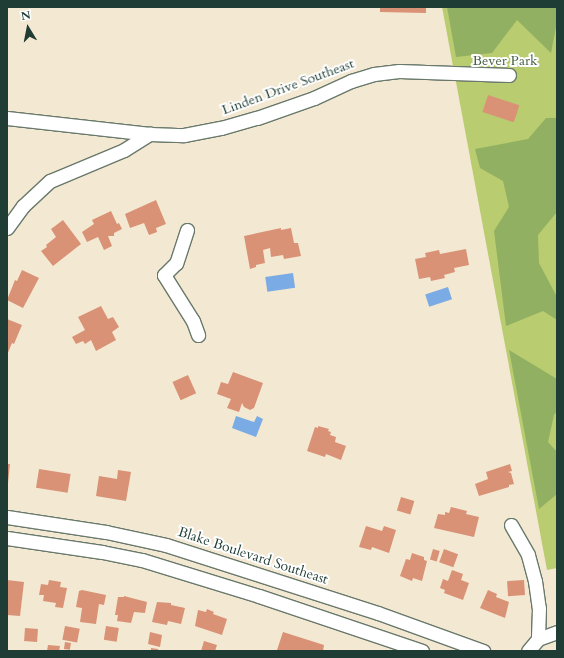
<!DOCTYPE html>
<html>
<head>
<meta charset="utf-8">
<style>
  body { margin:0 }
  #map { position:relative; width:564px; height:658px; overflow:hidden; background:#f3e8d2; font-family:Cardo,serif }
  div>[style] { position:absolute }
  .green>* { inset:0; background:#b9cc6f }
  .forest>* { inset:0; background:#92b062 }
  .water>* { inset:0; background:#7aabe5; transform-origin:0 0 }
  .building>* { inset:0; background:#d99276; transform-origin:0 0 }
  .roads { filter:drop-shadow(1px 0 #69796b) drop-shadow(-1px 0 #69796b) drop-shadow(0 1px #69796b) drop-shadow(0 -1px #69796b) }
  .minor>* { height:13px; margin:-6.5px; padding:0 6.5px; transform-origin:6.5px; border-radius:6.5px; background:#fff }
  span { translate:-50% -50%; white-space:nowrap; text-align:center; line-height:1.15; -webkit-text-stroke:4px #fff; paint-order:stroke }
  .park-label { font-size:14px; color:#466143 }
  .street-label { font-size:14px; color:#1f3d34 }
  .frame { position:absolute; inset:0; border:8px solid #1f3d34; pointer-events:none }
  .north { position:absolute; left:8px; top:8px; width:40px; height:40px; -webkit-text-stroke:3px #fff; paint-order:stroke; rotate:350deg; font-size:11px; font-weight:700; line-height:16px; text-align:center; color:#1f3d34 }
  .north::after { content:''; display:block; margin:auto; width:14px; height:18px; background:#1f3d34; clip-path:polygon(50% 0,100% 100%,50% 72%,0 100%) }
</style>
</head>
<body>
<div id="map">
  <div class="green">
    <div style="clip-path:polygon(442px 7px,557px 7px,557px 568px,547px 570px)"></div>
  </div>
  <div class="forest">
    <div style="clip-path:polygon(447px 7px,557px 7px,557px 22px,551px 53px,517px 20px,492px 53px,456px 57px)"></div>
    <div style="clip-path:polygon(546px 118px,557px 118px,557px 212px,538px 235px,539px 263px,557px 297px,557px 320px,543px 311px,506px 326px,494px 231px,509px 207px,503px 181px,480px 168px,475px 149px,528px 139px)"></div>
    <div style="clip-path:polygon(509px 350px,557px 379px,557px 411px,554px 415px,548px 442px,557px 452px,557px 494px,539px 509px)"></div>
  </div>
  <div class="water">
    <div style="left:293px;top:273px;width:15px;height:28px;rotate:82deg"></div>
    <div style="left:448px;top:287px;width:13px;height:24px;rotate:72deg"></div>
    <div style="clip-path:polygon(236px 416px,254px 422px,257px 416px,263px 419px,256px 437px,232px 428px)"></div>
  </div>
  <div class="building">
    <div style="clip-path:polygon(380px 7px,426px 7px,426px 13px,380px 12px)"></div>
    <div style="left:488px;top:95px;width:33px;height:18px;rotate:18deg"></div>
    <div style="clip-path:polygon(156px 200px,166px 224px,156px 228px,157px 232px,149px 235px,144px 223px,130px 228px,125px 214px)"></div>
    <div style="clip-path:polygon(111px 211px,117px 224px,119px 223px,122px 229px,114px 233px,114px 236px,108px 236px,112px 246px,104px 250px,98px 237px,87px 242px,82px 232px,94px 224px,92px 220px)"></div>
    <div style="clip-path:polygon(63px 220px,81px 244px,53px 266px,41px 251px,47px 247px,46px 245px,56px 237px,51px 229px)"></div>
    <div style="clip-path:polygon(281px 228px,281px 230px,291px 228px,294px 243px,298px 243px,301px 256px,284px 259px,283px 255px,271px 257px,270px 248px,263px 250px,265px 263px,256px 265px,256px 267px,250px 269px,244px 236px)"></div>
    <div style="clip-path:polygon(466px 249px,469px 265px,454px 268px,455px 272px,444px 275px,445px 278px,431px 281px,430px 277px,419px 279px,415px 259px,426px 257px,425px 253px,439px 250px,440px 254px)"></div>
    <div style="clip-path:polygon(22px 270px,39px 278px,23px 308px,7px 300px,15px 280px,17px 281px)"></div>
    <div style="clip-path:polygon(101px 306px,108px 319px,113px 317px,119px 327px,112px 332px,116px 340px,96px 351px,91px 340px,85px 344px,83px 341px,76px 344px,72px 337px,85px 330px,78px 317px)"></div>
    <div style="clip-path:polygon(7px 319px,22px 325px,14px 344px,12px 343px,7px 355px)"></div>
    <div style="clip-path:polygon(233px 372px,263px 383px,254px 408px,250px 410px,244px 407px,242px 403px,239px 412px,227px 408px,231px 399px,217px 394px,221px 382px,228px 384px)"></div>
    <div style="left:188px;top:375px;width:20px;height:17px;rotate:66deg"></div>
    <div style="clip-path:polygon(318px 426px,329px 429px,328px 431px,331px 432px,330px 435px,336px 437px,335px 442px,346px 446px,341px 460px,326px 454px,325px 457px,307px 451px,315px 427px,318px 428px)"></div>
    <div style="clip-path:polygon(7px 464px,10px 464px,8px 483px,7px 482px)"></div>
    <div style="clip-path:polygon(510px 464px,512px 471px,508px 472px,511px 473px,514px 484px,509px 485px,509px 487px,479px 496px,475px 484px,488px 479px,486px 472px)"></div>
    <div style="left:39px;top:469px;width:32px;height:19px;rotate:9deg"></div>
    <div style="clip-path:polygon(118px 470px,131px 472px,126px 501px,96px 496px,99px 476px,117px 479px)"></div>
    <div style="left:401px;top:497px;width:14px;height:14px;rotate:17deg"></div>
    <div style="clip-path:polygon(451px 507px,467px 511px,466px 514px,479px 517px,474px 537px,434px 528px,438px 514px,445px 515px,445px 512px,449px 513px)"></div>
    <div style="clip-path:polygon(366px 526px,382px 531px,384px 526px,396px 530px,389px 553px,372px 547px,371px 550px,359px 547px)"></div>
    <div style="left:433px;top:549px;width:7px;height:11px;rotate:16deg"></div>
    <div style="left:444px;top:549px;width:15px;height:14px;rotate:20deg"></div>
    <div style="clip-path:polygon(412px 553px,424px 557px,424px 560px,427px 561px,422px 581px,413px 578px,412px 581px,400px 576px,406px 559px,410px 560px)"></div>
    <div style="clip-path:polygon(452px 570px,463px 574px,461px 580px,469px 583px,463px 600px,444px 593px,445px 590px,440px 588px,443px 579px,448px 581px)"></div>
    <div style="clip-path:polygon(7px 580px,24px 582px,20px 616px,7px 615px)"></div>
    <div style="clip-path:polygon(49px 580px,61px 582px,60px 587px,67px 588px,63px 608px,55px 607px,56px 603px,43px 601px,44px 595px,39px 595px,41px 584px,48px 585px)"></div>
    <div style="left:524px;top:580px;width:15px;height:17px;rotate:86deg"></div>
    <div style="clip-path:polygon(82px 590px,106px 595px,104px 605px,99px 604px,96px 624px,80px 622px,82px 608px,76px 607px,79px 591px)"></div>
    <div style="clip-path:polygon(488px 590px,497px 594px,496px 597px,509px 602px,505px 618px,480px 608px)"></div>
    <div style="clip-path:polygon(124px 596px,147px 602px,145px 613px,134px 612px,131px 623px,117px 621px,118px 615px,115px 615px,118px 597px,124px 597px)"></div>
    <div style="clip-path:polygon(157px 602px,171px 603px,171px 605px,185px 608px,181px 624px,168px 621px,167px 625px,152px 622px)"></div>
    <div style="clip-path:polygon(207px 609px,214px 612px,213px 614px,227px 619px,222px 635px,195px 626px,198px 610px,206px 612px)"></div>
    <div style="left:65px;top:626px;width:15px;height:14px;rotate:11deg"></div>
    <div style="left:106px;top:626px;width:13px;height:14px;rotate:9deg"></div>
    <div style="left:25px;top:628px;width:13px;height:13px;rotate:4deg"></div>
    <div style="clip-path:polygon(150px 632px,162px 635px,160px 647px,148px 644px)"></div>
    <div style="clip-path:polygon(283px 632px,324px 645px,323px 651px,277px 650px)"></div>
    <div style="clip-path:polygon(204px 641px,217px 645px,215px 651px,201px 651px)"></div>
    <div style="left:65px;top:642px;width:6px;height:7px;rotate:9deg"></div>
    <div style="clip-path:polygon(48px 645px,60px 646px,59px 651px,47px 651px)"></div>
    <div style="clip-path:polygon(151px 648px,158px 649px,158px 651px,151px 651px)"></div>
  </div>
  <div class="roads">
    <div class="minor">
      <div style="left:7px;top:118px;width:144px;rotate:6.4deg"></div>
      <div style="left:150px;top:134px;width:34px;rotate:2deg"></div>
      <div style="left:184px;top:135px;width:38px;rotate:-11deg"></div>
      <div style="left:221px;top:128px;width:37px;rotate:-16deg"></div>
      <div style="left:257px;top:118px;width:60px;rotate:-19.3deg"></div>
      <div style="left:314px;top:98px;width:41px;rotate:-24.7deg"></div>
      <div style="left:351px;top:81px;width:24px;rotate:-17deg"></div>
      <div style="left:374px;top:74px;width:25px;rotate:-7deg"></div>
      <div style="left:399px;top:71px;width:110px;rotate:2.1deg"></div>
      <div style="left:7px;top:228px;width:27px;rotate:-54deg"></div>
      <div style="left:23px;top:206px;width:37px;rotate:-43deg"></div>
      <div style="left:50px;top:181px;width:80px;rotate:-22.7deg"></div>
      <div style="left:124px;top:150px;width:31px;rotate:-32deg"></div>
      <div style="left:187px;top:230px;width:35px;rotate:108deg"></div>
      <div style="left:176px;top:263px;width:17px;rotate:135deg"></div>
      <div style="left:164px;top:275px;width:54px;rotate:57.8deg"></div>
      <div style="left:193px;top:321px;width:15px;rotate:70deg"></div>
      <div style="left:7px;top:517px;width:100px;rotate:8.6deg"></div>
      <div style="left:106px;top:532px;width:61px;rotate:12.2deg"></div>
      <div style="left:166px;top:545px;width:223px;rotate:17.8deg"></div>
      <div style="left:378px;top:613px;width:112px;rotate:19.9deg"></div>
      <div style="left:511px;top:525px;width:34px;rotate:60deg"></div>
      <div style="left:528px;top:555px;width:27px;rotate:75deg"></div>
      <div style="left:535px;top:581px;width:27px;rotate:82deg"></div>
      <div style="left:539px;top:608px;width:31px;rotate:92deg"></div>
      <div style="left:7px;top:538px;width:96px;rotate:8.4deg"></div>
      <div style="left:102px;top:552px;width:41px;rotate:11.3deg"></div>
      <div style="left:142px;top:560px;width:122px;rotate:17.1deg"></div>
      <div style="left:259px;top:596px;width:172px;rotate:18.6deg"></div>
      <div style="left:528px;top:651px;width:16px;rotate:-50deg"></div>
      <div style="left:538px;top:639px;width:20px;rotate:-20deg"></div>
    </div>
  </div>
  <div class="park-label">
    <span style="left:505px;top:61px">Bever Park</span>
  </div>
  <div class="street-label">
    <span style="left:288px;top:87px;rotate:-20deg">Linden Drive Southeast</span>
    <span style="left:253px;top:556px;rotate:18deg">Blake Boulevard Southeast</span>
  </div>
  <div class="frame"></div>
  <div class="north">N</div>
</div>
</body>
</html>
